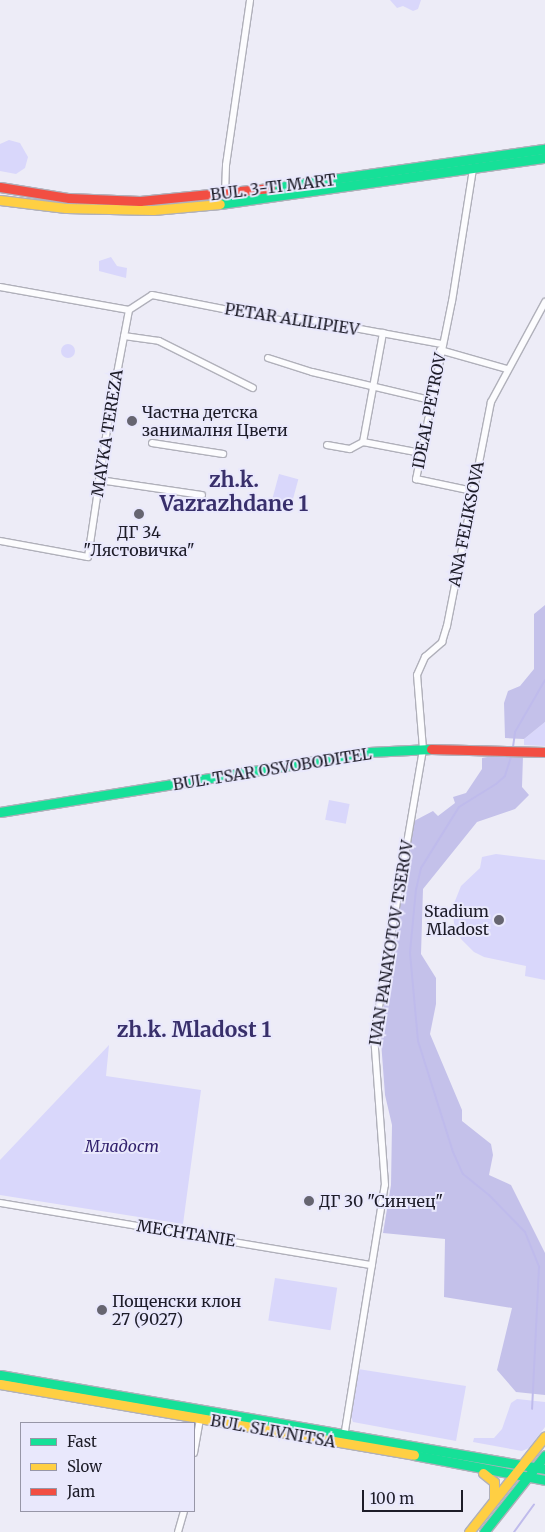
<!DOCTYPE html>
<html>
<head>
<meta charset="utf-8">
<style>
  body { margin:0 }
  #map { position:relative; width:545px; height:1532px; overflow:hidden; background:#edecf7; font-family:Merriweather,serif }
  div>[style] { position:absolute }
  .green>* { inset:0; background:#d9d7fb; transform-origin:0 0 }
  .round { border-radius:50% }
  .forest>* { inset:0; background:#c4c1ea }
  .stream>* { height:2px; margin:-1px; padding:0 1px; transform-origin:1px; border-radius:1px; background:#bfbbec }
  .roads { filter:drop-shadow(1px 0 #b0b0ba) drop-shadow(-1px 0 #b0b0ba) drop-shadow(0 1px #b0b0ba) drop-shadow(0 -1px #b0b0ba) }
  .street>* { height:6px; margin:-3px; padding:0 3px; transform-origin:3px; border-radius:3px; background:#fcfcfe }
  .fast>* { height:9px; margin:-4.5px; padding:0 4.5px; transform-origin:4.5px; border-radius:4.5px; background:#16e098 }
  .slow>* { height:9px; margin:-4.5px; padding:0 4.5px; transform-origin:4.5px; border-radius:4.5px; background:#ffcf43 }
  .jam>* { height:9px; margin:-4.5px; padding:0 4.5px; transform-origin:4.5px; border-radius:4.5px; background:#f24e42 }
  .dots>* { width:14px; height:14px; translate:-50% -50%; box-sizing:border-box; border:2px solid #e9e8fc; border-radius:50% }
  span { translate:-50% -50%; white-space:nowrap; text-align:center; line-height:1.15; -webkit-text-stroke:4px #e9e8fc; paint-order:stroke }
  .street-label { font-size:16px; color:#1d1c28 }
  .poi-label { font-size:16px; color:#1d1c28 }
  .left { translate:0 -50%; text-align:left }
  .right { translate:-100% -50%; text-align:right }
  .park-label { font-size:16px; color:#32226d; font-style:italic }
  .district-label { font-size:21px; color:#382f6b; font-weight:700 }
  .legend { position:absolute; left:20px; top:1422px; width:175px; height:90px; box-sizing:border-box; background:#e9e8fc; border:1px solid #9796a7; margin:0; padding:6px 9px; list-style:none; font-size:15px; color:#1d1c28 }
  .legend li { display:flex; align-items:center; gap:10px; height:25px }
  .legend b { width:25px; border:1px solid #9796a7 }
  .scale { position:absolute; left:362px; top:1490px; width:101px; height:22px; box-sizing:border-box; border:2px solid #1d1c28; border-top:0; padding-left:6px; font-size:15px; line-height:18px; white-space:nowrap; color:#1d1c28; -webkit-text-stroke:4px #e9e8fc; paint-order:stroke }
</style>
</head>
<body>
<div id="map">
  <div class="green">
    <div style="clip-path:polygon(390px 0,421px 0,418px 9px,413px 11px,403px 6px,397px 8px)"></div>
    <div style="clip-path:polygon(9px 140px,20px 143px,28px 157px,25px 168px,16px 174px,0 171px,0 144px)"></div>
    <div style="clip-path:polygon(111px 257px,117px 266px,127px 268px,126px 278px,99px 271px,99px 261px)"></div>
    <div class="round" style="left:61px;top:344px;width:14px;height:14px"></div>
    <div style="left:279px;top:474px;width:20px;height:31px;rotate:15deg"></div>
    <div style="clip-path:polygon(545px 722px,545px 746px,524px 745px,524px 739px)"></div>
    <div style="left:329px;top:800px;width:21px;height:20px;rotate:11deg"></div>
    <div style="clip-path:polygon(496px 854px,545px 860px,545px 980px,525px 976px,526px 966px,484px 957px,474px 952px,461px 939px,454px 924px,453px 906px,461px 886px,480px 868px,482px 857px)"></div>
    <div style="clip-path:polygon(109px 1045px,106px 1076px,201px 1090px,183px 1224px,0 1195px,0 1160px)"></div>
    <div style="left:275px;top:1278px;width:63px;height:43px;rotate:9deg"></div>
    <div style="clip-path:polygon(358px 1369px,466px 1386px,456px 1441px,353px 1422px,350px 1414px)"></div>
    <div style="clip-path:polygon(517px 1399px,545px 1402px,545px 1427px,529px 1448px,522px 1451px,473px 1442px,474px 1438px,494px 1438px,502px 1429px,511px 1403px)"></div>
  </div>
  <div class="forest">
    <div style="clip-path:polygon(545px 605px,545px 722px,524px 739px,505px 738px,504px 703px,508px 691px,520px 686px,534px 669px,534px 614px)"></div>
    <div style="clip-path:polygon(498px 755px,523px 756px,522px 787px,529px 795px,515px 809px,477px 822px,423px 889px,421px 954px,436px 978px,436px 1004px,430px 1034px,462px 1110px,462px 1121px,491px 1144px,493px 1155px,489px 1175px,511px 1185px,545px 1253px,545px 1395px,516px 1392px,497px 1370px,512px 1308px,444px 1297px,445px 1239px,383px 1233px,391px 1185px,392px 1125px,385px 1095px,380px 1028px,414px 821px,433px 811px,438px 816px,455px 803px,453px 797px,466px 793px,482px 769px,482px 758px)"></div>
  </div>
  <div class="stream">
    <div style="left:513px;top:747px;width:15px;rotate:-82deg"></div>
    <div style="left:515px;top:732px;width:60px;rotate:-60deg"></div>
    <div style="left:512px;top:754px;width:23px;rotate:108deg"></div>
    <div style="left:505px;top:776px;width:12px;rotate:138deg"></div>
    <div style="left:496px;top:784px;width:44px;rotate:148.1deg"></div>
    <div style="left:459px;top:807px;width:72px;rotate:121.9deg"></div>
    <div style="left:421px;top:868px;width:22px;rotate:103deg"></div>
    <div style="left:416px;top:889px;width:64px;rotate:95.4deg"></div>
    <div style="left:410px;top:953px;width:88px;rotate:84.8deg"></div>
    <div style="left:418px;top:1041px;width:116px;rotate:72.5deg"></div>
    <div style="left:453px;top:1152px;width:24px;rotate:66deg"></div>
    <div style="left:463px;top:1174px;width:33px;rotate:39deg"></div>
    <div style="left:489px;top:1195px;width:52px;rotate:45.8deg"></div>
    <div style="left:525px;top:1232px;width:38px;rotate:68deg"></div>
    <div style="left:539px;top:1267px;width:142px;rotate:92.8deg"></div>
    <div style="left:514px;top:1532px;width:34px;rotate:-54deg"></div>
  </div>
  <div class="roads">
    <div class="street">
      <div style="left:473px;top:169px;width:134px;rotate:99deg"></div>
      <div style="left:452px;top:301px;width:182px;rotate:101.4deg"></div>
      <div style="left:416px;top:479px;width:58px;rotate:11.9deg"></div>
      <div style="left:225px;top:194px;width:29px;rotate:-88deg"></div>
      <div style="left:226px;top:165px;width:167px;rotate:-81.7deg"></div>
      <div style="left:0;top:287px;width:131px;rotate:10.1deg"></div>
      <div style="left:129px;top:310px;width:27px;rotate:-33deg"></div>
      <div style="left:152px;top:295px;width:135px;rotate:11.1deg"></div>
      <div style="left:284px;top:321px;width:16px;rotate:-11deg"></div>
      <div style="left:300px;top:318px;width:144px;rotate:10.4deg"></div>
      <div style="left:124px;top:336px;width:35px;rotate:8deg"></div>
      <div style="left:159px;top:341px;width:105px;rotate:26.6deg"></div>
      <div style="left:440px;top:350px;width:70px;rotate:15.8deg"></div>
      <div style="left:268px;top:358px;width:46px;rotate:17.7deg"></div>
      <div style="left:312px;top:372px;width:121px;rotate:13.3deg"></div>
      <div style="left:363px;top:442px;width:59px;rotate:10.7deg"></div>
      <div style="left:152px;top:443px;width:72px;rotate:8.8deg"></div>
      <div style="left:327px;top:445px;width:23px;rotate:10deg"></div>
      <div style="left:350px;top:449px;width:15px;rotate:-28deg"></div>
      <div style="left:363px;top:442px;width:111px;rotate:-79.6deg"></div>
      <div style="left:99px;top:480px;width:104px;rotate:8.3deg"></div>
      <div style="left:0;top:541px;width:89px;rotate:10.3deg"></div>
      <div style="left:88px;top:557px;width:143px;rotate:-81.5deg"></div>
      <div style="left:109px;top:416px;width:108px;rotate:-79.3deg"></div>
      <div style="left:0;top:1203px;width:377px;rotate:9.5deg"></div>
      <div style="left:344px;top:1437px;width:255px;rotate:-80.8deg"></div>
      <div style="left:385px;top:1185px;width:149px;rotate:-94.2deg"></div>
      <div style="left:374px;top:1036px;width:291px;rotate:-80.3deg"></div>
      <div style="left:423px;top:749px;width:74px;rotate:-94.6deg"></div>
      <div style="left:417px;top:675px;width:20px;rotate:-66deg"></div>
      <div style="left:425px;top:657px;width:23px;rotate:-41deg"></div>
      <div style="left:442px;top:642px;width:17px;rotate:-73deg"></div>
      <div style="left:447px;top:626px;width:228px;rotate:-78.9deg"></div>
      <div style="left:491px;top:402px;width:114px;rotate:-61.6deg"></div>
      <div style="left:194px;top:1453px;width:36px;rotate:-80deg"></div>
      <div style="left:178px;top:1532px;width:22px;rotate:-74deg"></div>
    </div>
    <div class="fast">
      <div style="left:270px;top:188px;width:278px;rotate:-8.1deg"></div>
      <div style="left:220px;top:204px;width:328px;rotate:-8.1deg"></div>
      <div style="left:0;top:812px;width:374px;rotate:-9.2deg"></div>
      <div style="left:369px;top:752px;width:62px;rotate:-2.8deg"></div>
      <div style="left:0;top:1375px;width:553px;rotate:9.79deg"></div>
      <div style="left:414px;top:1455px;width:133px;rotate:10.8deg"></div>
      <div style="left:484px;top:1532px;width:98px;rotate:-51.6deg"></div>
    </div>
    <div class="slow">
      <div style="left:0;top:200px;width:66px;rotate:6.9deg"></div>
      <div style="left:66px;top:208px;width:87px;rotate:1.3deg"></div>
      <div style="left:153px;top:210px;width:67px;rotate:-5.1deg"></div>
      <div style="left:0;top:1384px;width:420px;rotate:9.7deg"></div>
      <div style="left:483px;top:1473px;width:14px;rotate:39deg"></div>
      <div style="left:494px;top:1482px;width:17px;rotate:90deg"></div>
      <div style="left:469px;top:1532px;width:122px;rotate:-51.6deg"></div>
    </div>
    <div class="jam">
      <div style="left:0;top:187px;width:70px;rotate:9.1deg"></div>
      <div style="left:69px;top:198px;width:71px;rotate:2.4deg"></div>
      <div style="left:140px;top:201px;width:131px;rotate:-5.7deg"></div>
      <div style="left:431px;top:749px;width:114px;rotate:1.5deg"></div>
    </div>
  </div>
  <div class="dots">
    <div style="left:132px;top:421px;background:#666570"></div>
    <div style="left:139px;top:514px;background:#666570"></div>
    <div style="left:499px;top:920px;background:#666570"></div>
    <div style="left:309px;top:1201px;background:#666570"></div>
    <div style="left:102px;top:1310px;background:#666570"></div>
  </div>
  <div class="street-label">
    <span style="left:273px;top:187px;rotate:-7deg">BUL. 3-TI MART</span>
    <span style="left:292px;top:319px;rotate:9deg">PETAR ALILIPIEV</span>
    <span style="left:429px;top:411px;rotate:-79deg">IDEAL PETROV</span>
    <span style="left:107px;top:433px;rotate:-81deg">MAYKA TEREZA</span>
    <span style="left:466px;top:524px;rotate:-79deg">ANA FELIKSOVA</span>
    <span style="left:272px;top:769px;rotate:-9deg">BUL. TSAR OSVOBODITEL</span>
    <span style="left:391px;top:943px;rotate:-81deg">IVAN PANAYOTOV TSEROV</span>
    <span style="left:186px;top:1233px;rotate:9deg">MECHTANIE</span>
    <span style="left:273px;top:1431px;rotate:10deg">BUL. SLIVNITSA</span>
  </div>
  <div class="poi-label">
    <span class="left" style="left:142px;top:421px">Частна детска<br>занималня Цвети</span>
    <span style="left:139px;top:541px">ДГ 34<br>"Лястовичка"</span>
    <span class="right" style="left:489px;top:920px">Stadium<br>Mladost</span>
    <span class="left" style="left:319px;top:1201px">ДГ 30 "Синчец"</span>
    <span class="left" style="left:112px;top:1310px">Пощенски клон<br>27 (9027)</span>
  </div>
  <div class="park-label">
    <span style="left:122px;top:1146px">Младост</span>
  </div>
  <div class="district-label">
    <span style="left:234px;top:492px">zh.k.<br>Vazrazhdane 1</span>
    <span style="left:194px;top:1030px">zh.k. Mladost 1</span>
  </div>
  <ul class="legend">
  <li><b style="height:6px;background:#16e098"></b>Fast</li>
  <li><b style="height:6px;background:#ffcf43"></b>Slow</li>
  <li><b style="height:6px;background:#f24e42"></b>Jam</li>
  </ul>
  <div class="scale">100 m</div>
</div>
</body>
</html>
